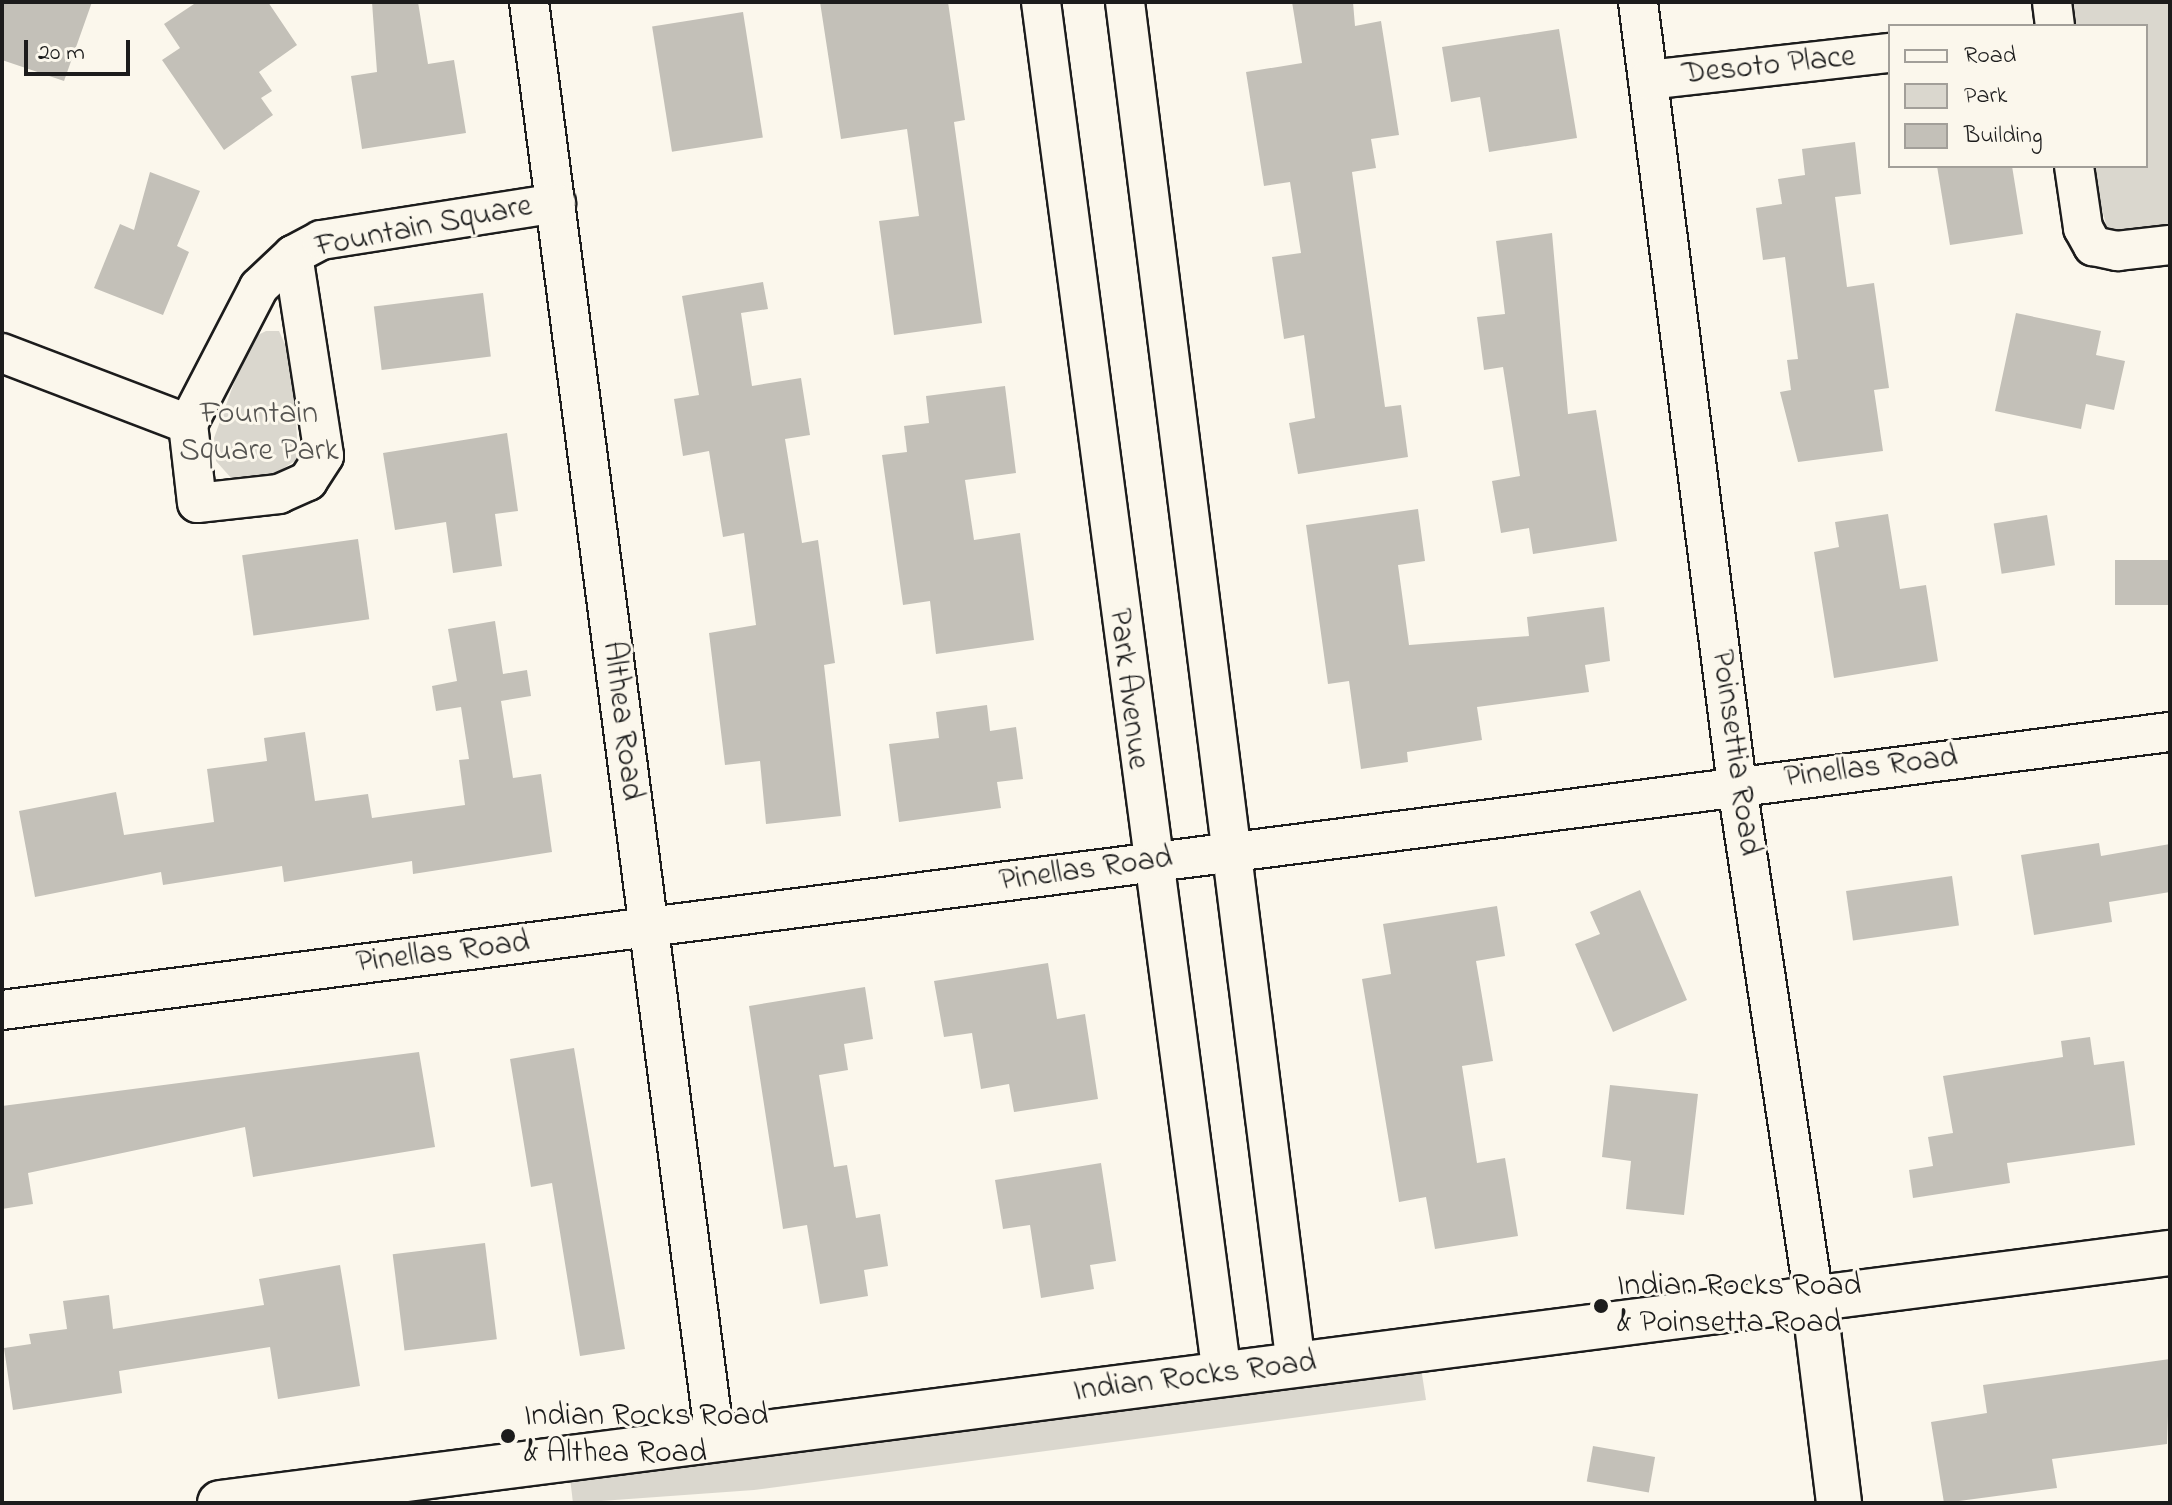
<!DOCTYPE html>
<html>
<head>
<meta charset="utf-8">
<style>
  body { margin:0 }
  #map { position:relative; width:2172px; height:1505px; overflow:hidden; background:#fbf7ec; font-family:"Indie Flower",sans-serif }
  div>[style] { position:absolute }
  .green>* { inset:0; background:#dad7ce }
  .building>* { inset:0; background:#c3c0b8; transform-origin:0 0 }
  .roads { filter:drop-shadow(2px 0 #1c1c1c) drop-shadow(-2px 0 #1c1c1c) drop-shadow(0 2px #1c1c1c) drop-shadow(0 -2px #1c1c1c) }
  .minor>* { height:38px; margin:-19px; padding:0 19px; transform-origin:19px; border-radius:19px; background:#fbf7ec }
  .tertiary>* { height:44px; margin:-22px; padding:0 22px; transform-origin:22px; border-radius:22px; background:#fbf7ec }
  .dots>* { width:22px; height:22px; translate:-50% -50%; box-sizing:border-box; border:4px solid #fbf7ec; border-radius:50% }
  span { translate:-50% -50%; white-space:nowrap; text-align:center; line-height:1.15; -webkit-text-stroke:6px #fbf7ec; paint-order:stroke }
  .street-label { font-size:32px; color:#1c1c1c }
  .park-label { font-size:32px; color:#555451 }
  .poi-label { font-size:32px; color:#1c1c1c }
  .left { translate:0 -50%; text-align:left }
  .frame { position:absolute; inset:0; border:4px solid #1c1c1c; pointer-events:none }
  .legend { position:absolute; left:1888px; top:24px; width:260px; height:144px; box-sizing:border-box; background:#fbf7ec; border:2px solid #a29f99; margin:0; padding:10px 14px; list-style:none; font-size:24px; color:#1c1c1c }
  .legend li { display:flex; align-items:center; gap:16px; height:40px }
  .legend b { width:40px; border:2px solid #a29f99 }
  .scale { position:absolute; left:24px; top:40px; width:106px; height:36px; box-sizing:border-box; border:4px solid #1c1c1c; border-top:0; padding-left:10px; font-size:24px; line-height:28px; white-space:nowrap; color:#1c1c1c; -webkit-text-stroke:6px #fbf7ec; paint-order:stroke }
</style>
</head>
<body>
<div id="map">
  <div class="green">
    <div style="clip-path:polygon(2067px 2px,2170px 2px,2170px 230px,2123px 235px,2107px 228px,2090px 166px,2146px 166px,2146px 26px,2071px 26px)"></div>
    <div style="clip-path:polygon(266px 331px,279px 331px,293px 362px,298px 459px,268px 478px,232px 479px,216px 461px,214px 438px,250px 339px)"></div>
    <div style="clip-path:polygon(1421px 1368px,1426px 1400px,754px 1490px,573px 1503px,570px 1478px)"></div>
  </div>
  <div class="building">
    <div style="clip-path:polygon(2px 2px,92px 2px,64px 81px,2px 60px)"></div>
    <div style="clip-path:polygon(197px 2px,268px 2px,297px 45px,259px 72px,272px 91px,261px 98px,273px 115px,224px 150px,162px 60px,180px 48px,164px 24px)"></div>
    <div style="clip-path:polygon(372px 2px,418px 2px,428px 64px,454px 60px,466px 133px,362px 149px,351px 76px,377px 72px)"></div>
    <div style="clip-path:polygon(820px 2px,948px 2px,965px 120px,954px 122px,982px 323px,894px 335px,879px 221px,919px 216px,907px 129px,841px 139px)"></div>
    <div style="clip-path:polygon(1292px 2px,1353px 2px,1355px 26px,1381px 21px,1399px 135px,1371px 139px,1376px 168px,1352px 172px,1385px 407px,1401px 405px,1408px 457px,1298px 474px,1289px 423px,1315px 418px,1304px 335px,1284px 339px,1272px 257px,1301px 253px,1290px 182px,1264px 186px,1246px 72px,1302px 63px)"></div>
    <div style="left:743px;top:12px;width:127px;height:92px;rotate:81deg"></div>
    <div style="clip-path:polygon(1559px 29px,1577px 138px,1489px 152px,1480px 97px,1451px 102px,1442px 47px)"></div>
    <div style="clip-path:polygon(1855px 142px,1861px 194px,1835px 197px,1847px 287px,1874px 283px,1889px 388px,1874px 390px,1883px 451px,1798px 462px,1780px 392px,1791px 390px,1787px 360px,1798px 359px,1785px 257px,1763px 260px,1756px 208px,1782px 204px,1778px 179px,1805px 175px,1802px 149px)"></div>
    <div style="clip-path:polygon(1937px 166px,2012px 166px,2023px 234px,1950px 245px)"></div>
    <div style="clip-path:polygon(150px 172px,200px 191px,177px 246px,189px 252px,163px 315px,94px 288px,120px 224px,134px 230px)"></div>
    <div style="clip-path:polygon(1552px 233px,1568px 414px,1596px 410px,1617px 541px,1533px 554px,1529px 528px,1501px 533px,1492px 481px,1520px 476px,1503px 367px,1484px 370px,1477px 317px,1505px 314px,1496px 241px)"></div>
    <div style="clip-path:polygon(763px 282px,768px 309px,741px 313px,752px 386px,801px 378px,810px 435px,785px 439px,802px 543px,818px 540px,835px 663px,824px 665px,841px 816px,766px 824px,760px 761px,725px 765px,709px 633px,756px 625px,744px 533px,723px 537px,709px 451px,683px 456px,674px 399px,699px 395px,682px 296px)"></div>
    <div style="left:483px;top:293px;width:64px;height:110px;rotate:83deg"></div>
    <div style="clip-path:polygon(2016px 313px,2101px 331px,2096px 355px,2125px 361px,2114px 410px,2086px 404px,2081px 429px,1995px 411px)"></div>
    <div style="clip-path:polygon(1005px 386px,1016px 473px,965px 480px,974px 540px,1020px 533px,1034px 640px,936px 654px,930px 601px,903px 605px,882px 455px,907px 452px,904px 426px,929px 423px,926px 396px)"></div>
    <div style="clip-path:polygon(507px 433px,518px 511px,495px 514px,502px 566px,453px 573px,446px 522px,395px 530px,383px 453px)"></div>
    <div style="clip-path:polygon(1418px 509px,1425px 561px,1398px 565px,1409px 645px,1529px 636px,1527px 617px,1604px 607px,1610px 661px,1585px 665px,1589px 692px,1477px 707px,1482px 740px,1407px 752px,1408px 762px,1361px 769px,1349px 681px,1328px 684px,1306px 525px)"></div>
    <div style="clip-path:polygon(1888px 514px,1900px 589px,1926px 585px,1938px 661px,1834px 678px,1814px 552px,1839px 547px,1835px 522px)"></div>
    <div style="left:2047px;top:515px;width:51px;height:54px;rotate:81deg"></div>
    <div style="left:358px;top:539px;width:81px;height:117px;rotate:82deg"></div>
    <div style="left:2170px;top:560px;width:45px;height:55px;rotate:90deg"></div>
    <div style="clip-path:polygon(495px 621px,503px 674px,527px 670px,531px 696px,501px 701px,513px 778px,541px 774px,552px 852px,413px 874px,412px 861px,284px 882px,282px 866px,163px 885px,161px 872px,35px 897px,19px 811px,116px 792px,124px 835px,214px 822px,207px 769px,267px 761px,264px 738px,305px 732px,315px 801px,368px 794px,372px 818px,465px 805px,459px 760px,469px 759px,461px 707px,436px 711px,432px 686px,457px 681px,448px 629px)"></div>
    <div style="clip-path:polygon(987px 705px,990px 731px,1016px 727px,1023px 779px,997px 782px,1001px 808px,899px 822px,889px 744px,939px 738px,936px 712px)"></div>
    <div style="clip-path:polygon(2099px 843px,2101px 856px,2170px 844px,2170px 892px,2109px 902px,2112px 922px,2034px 935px,2021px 855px)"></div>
    <div style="left:1952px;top:876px;width:50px;height:107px;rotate:82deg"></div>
    <div style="clip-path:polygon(1640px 890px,1687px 1000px,1613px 1032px,1575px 944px,1600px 934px,1590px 912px)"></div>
    <div style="clip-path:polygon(1497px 906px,1505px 956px,1476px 961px,1493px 1061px,1462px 1066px,1477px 1163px,1505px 1158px,1518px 1236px,1435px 1249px,1426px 1197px,1399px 1202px,1362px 979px,1391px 974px,1383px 924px)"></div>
    <div style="clip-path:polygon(1048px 963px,1057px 1019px,1085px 1014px,1098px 1099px,1014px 1112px,1009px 1084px,981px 1089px,972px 1033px,944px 1037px,934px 981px)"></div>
    <div style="clip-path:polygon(865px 987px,873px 1039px,844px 1044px,848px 1070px,819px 1075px,834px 1167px,847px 1165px,856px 1218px,880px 1214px,888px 1266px,864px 1270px,868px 1296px,820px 1304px,807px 1225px,783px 1229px,749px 1006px)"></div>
    <div style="clip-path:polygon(2090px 1037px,2094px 1065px,2124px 1061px,2135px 1145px,2007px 1163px,2010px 1183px,1913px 1198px,1909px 1170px,1933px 1166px,1928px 1137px,1953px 1133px,1943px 1076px,2063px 1057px,2061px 1041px)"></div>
    <div style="clip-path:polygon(574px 1048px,625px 1349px,580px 1356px,552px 1183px,531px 1187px,510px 1059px)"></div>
    <div style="clip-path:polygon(419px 1052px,435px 1147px,253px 1177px,245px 1127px,28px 1173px,33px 1204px,2px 1209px,2px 1106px)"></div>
    <div style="clip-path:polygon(1610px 1085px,1698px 1094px,1684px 1215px,1626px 1209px,1631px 1161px,1602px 1157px)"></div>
    <div style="clip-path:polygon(1101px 1163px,1116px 1261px,1090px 1265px,1094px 1289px,1041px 1298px,1030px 1225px,1003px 1229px,995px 1180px)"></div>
    <div style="left:485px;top:1243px;width:97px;height:93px;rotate:83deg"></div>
    <div style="clip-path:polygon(340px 1265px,360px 1386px,278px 1399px,270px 1347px,119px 1371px,122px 1393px,13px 1410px,4px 1348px,31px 1344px,29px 1334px,67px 1329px,63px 1301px,109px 1295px,113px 1329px,264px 1305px,259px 1279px)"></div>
    <div style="clip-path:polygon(2170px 1359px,2167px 1444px,2052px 1459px,2057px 1488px,1944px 1503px,1931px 1422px,1987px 1413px,1983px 1385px)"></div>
    <div style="left:1593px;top:1446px;width:63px;height:36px;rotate:10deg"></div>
  </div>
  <div class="roads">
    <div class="minor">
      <div style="left:529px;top:2px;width:1450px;rotate:82.63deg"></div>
      <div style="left:1041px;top:2px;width:1385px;rotate:82.49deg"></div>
      <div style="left:1125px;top:2px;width:1375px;rotate:82.85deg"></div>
      <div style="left:1638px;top:2px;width:790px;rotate:82.8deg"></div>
      <div style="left:1737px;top:786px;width:519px;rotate:81.46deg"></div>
      <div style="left:2052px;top:2px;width:24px;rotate:83deg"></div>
      <div style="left:1648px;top:80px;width:244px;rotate:-6.4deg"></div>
      <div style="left:2074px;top:166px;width:63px;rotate:81.7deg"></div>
      <div style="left:2083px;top:228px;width:21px;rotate:61deg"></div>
      <div style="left:2093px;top:246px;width:25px;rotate:12deg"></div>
      <div style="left:2117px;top:251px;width:53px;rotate:-6.5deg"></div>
      <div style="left:293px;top:255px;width:203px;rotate:81.2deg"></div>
      <div style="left:324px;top:456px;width:30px;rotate:123deg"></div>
      <div style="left:308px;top:481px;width:32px;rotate:156deg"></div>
      <div style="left:279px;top:494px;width:82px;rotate:173.7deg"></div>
      <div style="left:197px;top:503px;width:80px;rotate:-96.5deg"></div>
      <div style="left:188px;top:424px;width:154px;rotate:-62.6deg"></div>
      <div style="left:259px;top:287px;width:47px;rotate:-43.3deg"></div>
      <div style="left:293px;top:255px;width:32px;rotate:-28deg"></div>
      <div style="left:321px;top:240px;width:238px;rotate:-8.9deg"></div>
      <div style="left:2px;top:353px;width:199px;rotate:20.9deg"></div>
      <div style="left:2px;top:1010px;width:2186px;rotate:-7.31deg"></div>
    </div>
    <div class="tertiary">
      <div style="left:1814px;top:1299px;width:206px;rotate:83deg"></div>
      <div style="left:220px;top:1503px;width:1966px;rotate:-7.31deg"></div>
    </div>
  </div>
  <div class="dots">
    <div style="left:1601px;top:1306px;background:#1c1c1c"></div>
    <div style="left:508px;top:1436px;background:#1c1c1c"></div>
  </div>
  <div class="street-label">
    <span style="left:1769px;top:67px;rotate:-6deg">Desoto Place</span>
    <span style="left:424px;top:228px;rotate:-11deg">Fountain Square</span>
    <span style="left:1127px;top:689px;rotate:83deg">Park Avenue</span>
    <span style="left:621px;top:721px;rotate:83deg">Althea Road</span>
    <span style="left:1734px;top:753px;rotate:82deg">Poinsettia Road</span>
    <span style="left:1871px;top:769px;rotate:-7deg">Pinellas Road</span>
    <span style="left:1086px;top:871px;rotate:-8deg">Pinellas Road</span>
    <span style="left:443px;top:954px;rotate:-7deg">Pinellas Road</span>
    <span style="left:1195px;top:1378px;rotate:-7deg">Indian Rocks Road</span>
  </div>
  <div class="park-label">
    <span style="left:259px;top:434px">Fountain<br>Square Park</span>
  </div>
  <div class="poi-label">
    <span class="left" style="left:1617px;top:1306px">Indian Rocks Road<br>&amp; Poinsetta Road</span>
    <span class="left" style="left:524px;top:1436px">Indian Rocks Road<br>&amp; Althea Road</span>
  </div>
  <div class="frame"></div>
  <ul class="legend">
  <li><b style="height:10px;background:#fbf7ec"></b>Road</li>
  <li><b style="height:22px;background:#dad7ce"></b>Park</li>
  <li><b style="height:22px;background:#c3c0b8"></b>Building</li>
  </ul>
  <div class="scale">20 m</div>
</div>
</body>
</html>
